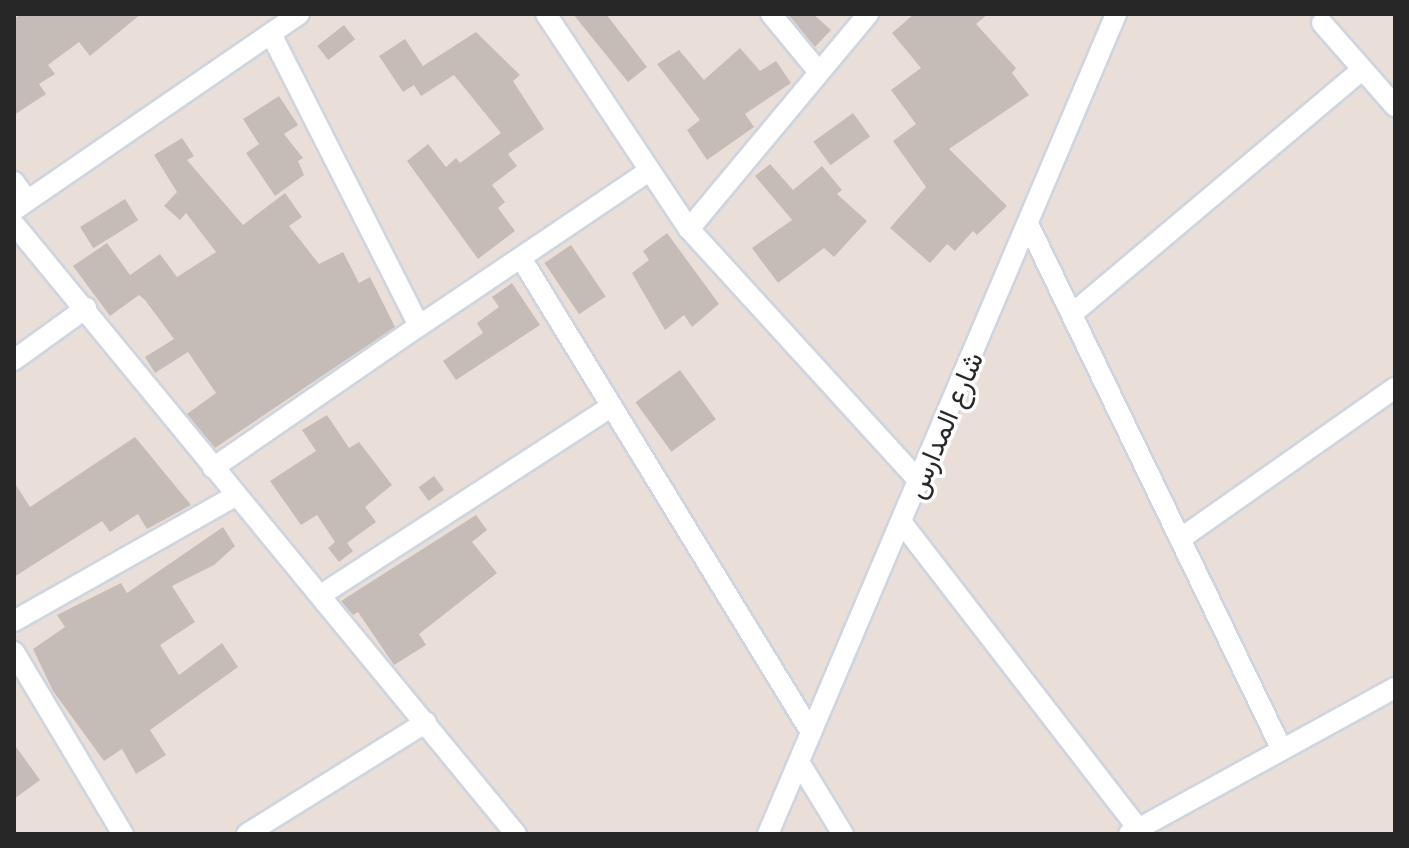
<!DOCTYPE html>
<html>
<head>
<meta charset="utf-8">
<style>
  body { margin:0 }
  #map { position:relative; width:1409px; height:848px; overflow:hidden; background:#eadfd8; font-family:Figtree,Vazirmatn,sans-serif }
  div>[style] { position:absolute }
  .building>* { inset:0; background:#c5bcb8; transform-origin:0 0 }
  .roads { filter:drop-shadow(2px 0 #ced5e0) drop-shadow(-2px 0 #ced5e0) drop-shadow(0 2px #ced5e0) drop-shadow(0 -2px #ced5e0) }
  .minor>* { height:20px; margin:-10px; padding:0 10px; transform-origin:10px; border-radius:10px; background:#fff }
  span { translate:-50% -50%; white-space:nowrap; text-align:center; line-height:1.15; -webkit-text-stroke:7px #fff; paint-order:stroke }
  .street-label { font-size:28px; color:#272727 }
  .frame { position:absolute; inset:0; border:16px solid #272727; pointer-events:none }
</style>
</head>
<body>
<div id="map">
  <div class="building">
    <div style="clip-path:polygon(21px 14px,141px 14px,90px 56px,79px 42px,48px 65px,55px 74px,39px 84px,46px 94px,14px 115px,14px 19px)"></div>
    <div style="clip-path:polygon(573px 14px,606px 14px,647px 67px,628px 82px)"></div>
    <div style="clip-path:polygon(788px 14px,813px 14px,831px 30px,815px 47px)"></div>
    <div style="clip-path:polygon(914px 14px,988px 14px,976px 24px,1016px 68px,1012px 73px,1029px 95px,949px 149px,1007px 206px,977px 235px,973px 231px,955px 251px,947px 244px,930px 263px,890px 228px,926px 187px,893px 141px,916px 124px,891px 90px,921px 68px,892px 33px)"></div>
    <div style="left:344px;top:25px;width:18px;height:34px;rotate:52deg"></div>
    <div style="clip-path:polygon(476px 32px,520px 75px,513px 81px,544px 129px,508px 154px,517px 166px,492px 185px,505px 202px,498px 208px,515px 231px,478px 259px,407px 161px,428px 144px,446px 167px,456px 158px,460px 163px,501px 133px,454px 75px,421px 96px,414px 85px,403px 92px,379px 56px,405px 39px,423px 66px)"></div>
    <div style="clip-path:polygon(740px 48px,760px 71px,776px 61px,791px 83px,745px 114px,754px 127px,707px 160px,687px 130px,700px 120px,657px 64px,679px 50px,704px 80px)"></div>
    <div style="clip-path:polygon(279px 96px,298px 125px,284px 134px,303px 158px,298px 161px,304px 175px,275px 196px,246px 153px,259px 144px,243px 119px)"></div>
    <div style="left:853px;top:113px;width:29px;height:49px;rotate:54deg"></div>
    <div style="clip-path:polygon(182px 138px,194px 156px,187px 160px,243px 225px,285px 193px,302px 217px,289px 226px,319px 264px,343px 252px,359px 283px,370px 277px,395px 327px,215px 448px,187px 414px,216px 393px,188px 352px,155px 373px,145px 357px,174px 339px,145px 300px,139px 295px,110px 316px,73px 266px,107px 243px,130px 275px,160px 254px,177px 277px,216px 252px,186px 213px,180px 220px,164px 206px,177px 192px,154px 155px)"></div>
    <div style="clip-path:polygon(770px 164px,793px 190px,822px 166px,842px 190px,837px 194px,867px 221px,834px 257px,824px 248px,778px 283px,752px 248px,792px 220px,755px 176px)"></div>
    <div style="left:125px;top:199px;width:25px;height:53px;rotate:58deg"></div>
    <div style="clip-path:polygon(667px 233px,719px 304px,692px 327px,684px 315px,665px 330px,632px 273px,649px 260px,643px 251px)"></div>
    <div style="left:571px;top:245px;width:62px;height:32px;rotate:56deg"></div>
    <div style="clip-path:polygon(512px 283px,540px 325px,456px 380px,443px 361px,483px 333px,477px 323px,499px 307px,492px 297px)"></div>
    <div style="left:680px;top:370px;width:61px;height:55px;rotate:54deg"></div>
    <div style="clip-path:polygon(327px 415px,349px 448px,359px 442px,392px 485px,365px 507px,376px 522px,347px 543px,353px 551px,339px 562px,328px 548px,335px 542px,317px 515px,301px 525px,270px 481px,316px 451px,302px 430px)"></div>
    <div style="clip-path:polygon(135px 437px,191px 505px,147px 529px,138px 514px,110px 532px,102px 521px,14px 577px,14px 482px,30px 507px)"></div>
    <div style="left:434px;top:476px;width:17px;height:19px;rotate:54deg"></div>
    <div style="clip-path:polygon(476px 515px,487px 530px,472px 542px,497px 573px,419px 634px,426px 645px,394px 665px,358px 612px,353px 615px,341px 601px)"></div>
    <div style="clip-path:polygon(223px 527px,235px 546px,214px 565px,172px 586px,195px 622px,160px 645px,179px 675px,222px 643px,238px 667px,150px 730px,166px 755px,136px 774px,122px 749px,104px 761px,53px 691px,33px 649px,65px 627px,57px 615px,121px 583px,127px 593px)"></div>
    <div style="clip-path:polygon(14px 744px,40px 780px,14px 799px)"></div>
  </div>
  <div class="roads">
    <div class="minor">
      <div style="left:546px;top:14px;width:258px;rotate:56.4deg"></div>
      <div style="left:689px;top:229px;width:343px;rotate:47.6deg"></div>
      <div style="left:771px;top:14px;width:74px;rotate:50.5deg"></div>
      <div style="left:1322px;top:23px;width:111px;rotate:48.7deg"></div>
      <div style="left:271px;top:34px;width:327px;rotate:63.1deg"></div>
      <div style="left:419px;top:326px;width:274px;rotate:-34deg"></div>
      <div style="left:14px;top:182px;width:22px;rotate:54deg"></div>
      <div style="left:14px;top:210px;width:346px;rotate:-34.5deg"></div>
      <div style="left:14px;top:224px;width:790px;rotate:50.55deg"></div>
      <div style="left:1028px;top:224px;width:584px;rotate:64.22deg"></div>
      <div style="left:689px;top:229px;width:280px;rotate:-50.2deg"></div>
      <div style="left:521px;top:258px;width:556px;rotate:58.54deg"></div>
      <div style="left:1072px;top:314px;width:379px;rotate:-40.1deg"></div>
      <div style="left:14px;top:360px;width:89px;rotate:-35.8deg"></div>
      <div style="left:213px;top:468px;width:250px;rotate:-34.6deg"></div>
      <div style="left:902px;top:523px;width:393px;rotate:52.3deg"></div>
      <div style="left:1180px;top:539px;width:263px;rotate:-35.1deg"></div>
      <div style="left:321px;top:595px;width:343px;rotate:-33deg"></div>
      <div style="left:14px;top:621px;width:254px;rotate:-29.5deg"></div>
      <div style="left:14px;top:652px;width:212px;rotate:59.1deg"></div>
      <div style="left:799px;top:762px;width:84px;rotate:58.6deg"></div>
      <div style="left:247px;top:834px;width:211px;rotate:-32deg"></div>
      <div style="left:768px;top:834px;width:891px;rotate:-67deg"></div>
      <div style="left:1129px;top:834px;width:303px;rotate:-28.8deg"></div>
    </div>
  </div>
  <div class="street-label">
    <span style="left:944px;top:425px;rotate:-67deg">شارع المدارس</span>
  </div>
  <div class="frame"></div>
</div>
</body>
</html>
